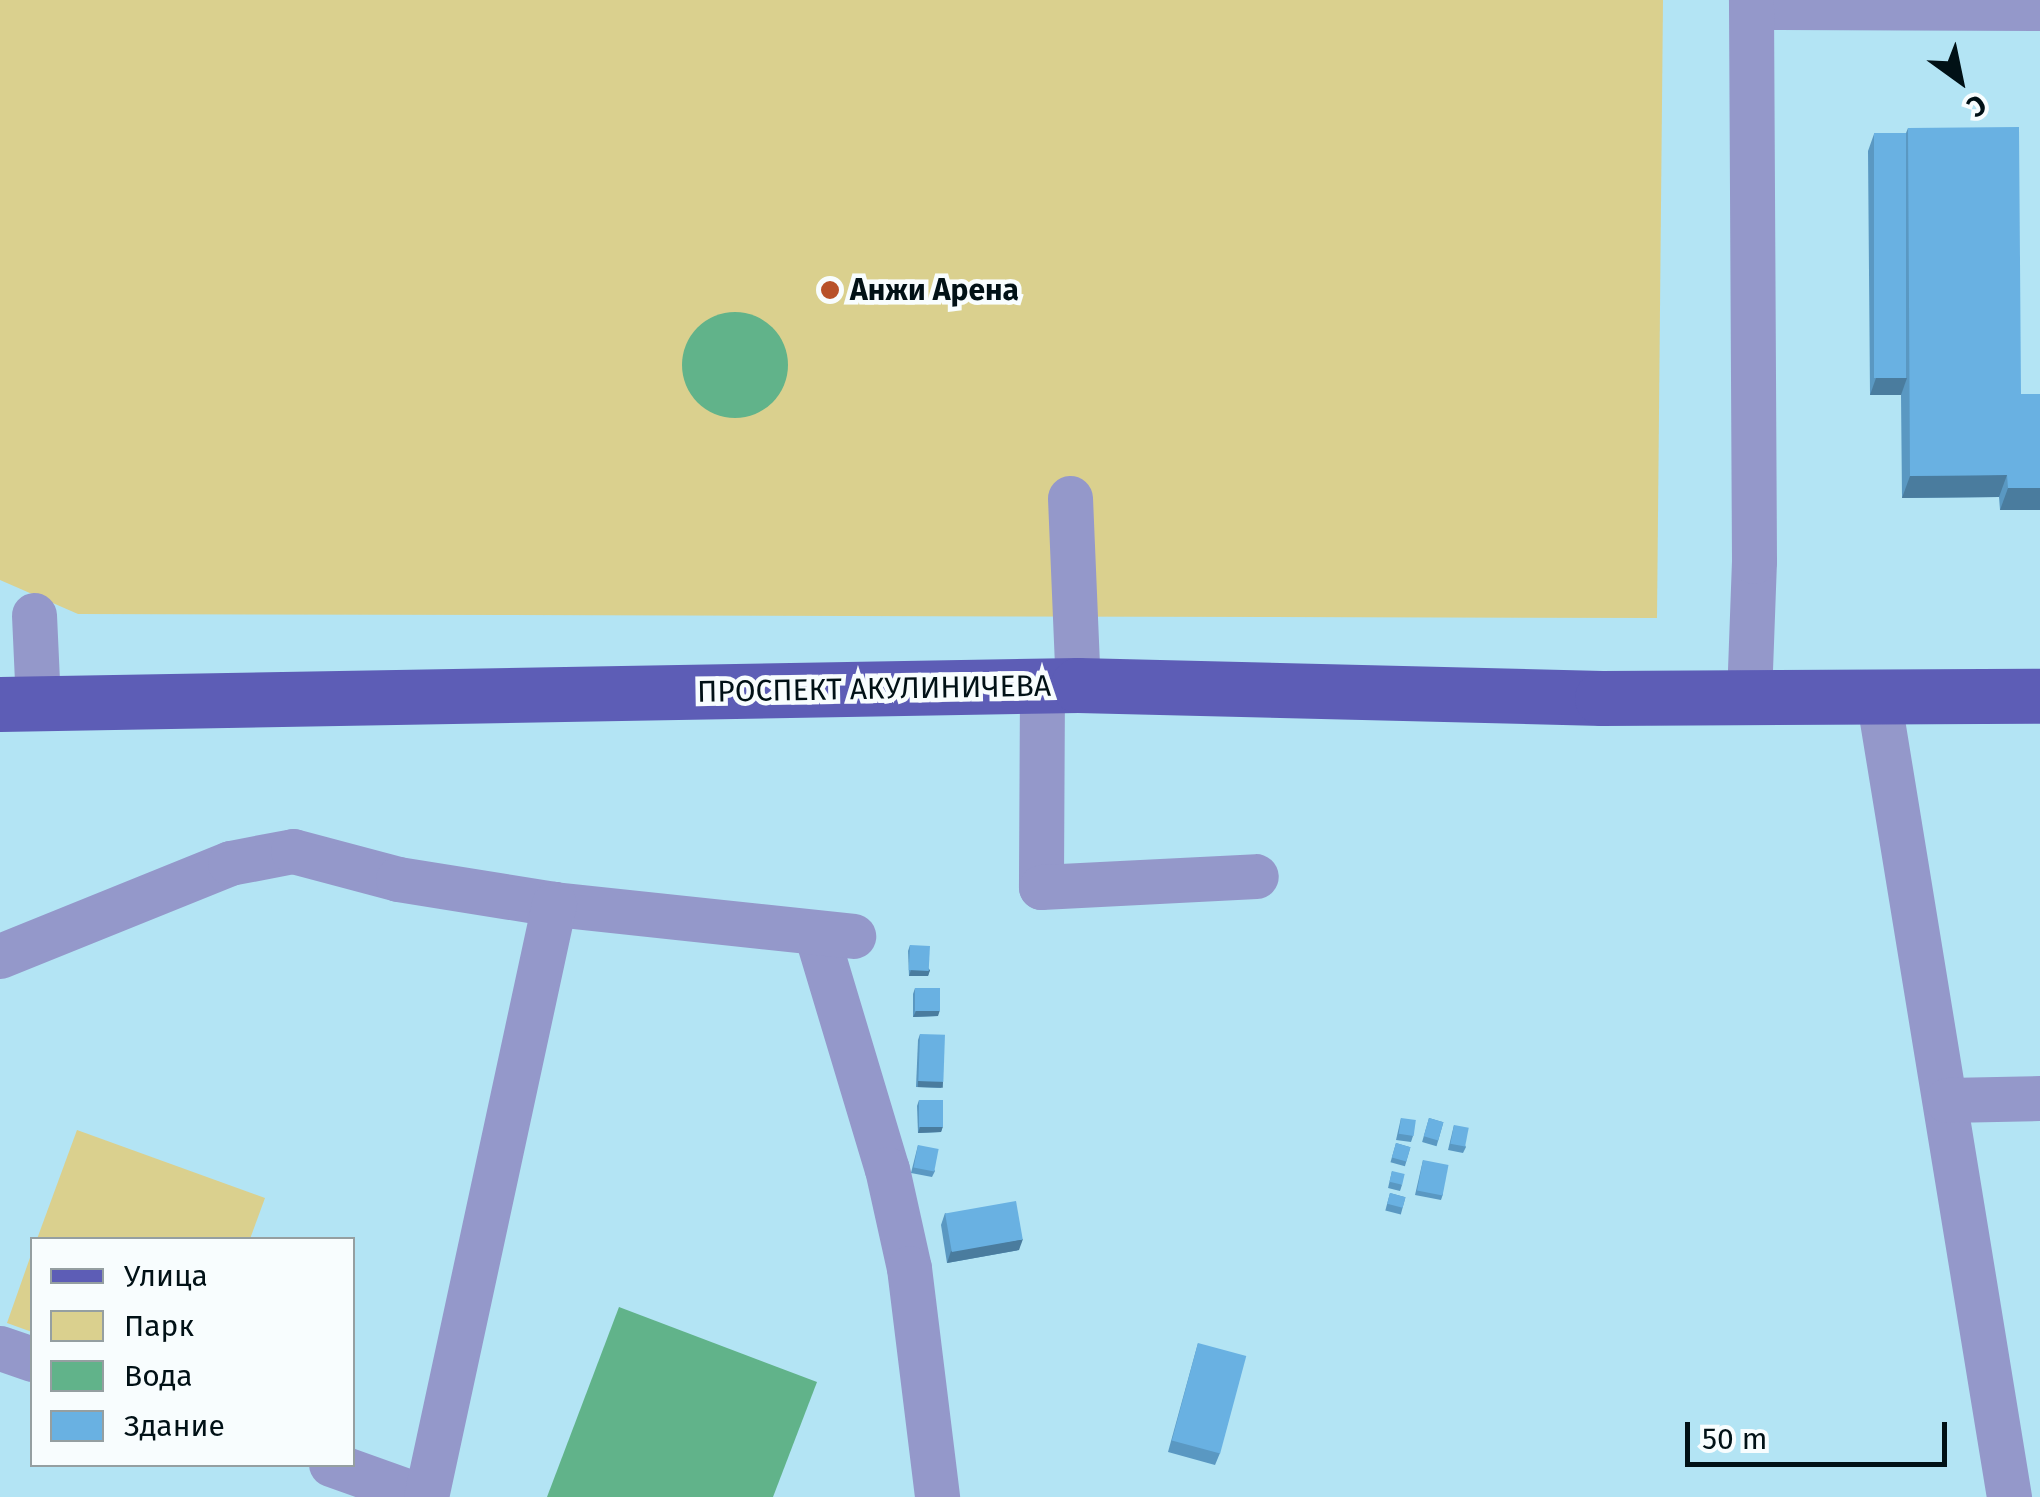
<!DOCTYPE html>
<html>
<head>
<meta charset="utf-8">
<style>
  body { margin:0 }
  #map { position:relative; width:2040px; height:1497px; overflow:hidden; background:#b3e4f4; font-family:"Fira Sans",sans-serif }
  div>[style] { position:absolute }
  .green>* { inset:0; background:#dad08e }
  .water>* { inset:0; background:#61b38a }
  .round { border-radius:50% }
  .minor>* { height:45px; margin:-22.5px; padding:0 22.5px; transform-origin:22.5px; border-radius:22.5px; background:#9498ca }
  .major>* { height:55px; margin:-27.5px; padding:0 27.5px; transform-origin:27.5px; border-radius:27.5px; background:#5d5db6 }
  .wall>* { inset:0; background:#5a98c2; transform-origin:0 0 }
  .shaded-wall>* { inset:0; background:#4a7c9e; transform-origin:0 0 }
  .building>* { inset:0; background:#69b1e2; transform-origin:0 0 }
  .dots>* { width:28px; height:28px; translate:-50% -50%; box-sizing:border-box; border:5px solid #f8fdfe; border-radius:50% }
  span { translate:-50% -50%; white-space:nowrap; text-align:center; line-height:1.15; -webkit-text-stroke:9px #f8fdfe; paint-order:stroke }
  .poi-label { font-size:30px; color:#011116; font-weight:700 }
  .left { translate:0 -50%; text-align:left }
  .street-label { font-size:30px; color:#011116 }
  .legend { position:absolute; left:30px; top:1237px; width:325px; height:230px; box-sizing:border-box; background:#f8fdfe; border:2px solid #959fa1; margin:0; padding:12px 18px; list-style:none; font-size:30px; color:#011116 }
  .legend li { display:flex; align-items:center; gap:20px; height:50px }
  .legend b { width:50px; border:2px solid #959fa1 }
  .north { position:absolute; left:1910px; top:30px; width:100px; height:100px; -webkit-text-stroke:8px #f8fdfe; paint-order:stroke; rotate:147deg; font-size:28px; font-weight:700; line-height:40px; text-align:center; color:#011116 }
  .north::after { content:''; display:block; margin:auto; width:35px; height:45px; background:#011116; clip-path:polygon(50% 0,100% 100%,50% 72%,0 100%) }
  .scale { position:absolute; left:1685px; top:1422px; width:262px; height:45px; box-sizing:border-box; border:5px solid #011116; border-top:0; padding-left:12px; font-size:30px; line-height:35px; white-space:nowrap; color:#011116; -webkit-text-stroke:8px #f8fdfe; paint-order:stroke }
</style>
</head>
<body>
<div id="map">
  <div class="green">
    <div style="clip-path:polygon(0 0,1663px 0,1657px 618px,78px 614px,0 580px)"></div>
    <div style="clip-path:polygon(77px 1130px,265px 1198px,250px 1239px,37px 1239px)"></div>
    <div style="clip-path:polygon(32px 1252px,32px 1332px,7px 1323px)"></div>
  </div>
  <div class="water">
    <div class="round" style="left:682px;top:312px;width:106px;height:106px"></div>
    <div style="clip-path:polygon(619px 1307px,817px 1382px,773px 1497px,547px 1497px)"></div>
  </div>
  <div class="minor">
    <div style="left:1751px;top:7px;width:289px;rotate:0.2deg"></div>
    <div style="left:1070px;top:498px;width:187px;rotate:87.6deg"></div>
    <div style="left:34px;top:615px;width:88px;rotate:87.4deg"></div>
    <div style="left:1042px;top:686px;width:201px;rotate:90.3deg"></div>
    <div style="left:1041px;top:887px;width:215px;rotate:-2.9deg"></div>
    <div style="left:1878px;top:696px;width:812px;rotate:80.71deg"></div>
    <div style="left:1749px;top:697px;width:136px;rotate:-87.9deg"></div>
    <div style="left:1754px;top:561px;width:561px;rotate:-90.31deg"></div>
    <div style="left:816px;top:933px;width:246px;rotate:73.3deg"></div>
    <div style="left:887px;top:1169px;width:101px;rotate:77.5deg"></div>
    <div style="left:909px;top:1268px;width:231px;rotate:83deg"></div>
    <div style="left:0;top:956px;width:248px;rotate:-22deg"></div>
    <div style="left:230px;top:863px;width:64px;rotate:-10.8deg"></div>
    <div style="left:293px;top:851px;width:109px;rotate:14.9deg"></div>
    <div style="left:398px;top:879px;width:158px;rotate:9.1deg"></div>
    <div style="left:554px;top:904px;width:301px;rotate:6.1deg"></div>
    <div style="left:1947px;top:1100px;width:93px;rotate:-1.2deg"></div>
    <div style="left:0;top:1348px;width:34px;rotate:19deg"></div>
    <div style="left:331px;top:1464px;width:98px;rotate:19.7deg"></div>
    <div style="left:426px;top:1497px;width:607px;rotate:-77.82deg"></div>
  </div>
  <div class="major">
    <div style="left:0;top:704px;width:1078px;rotate:-1.01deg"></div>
    <div style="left:1078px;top:685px;width:524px;rotate:1.42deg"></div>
    <div style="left:1602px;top:698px;width:438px;rotate:-0.3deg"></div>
  </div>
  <div class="wall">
    <div style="clip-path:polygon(1908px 128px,2021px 394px,2040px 394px,2040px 510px,2000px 510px,1999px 497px,1902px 498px,1901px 395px,1870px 395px,1868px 151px,1874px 134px,1906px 133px)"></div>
    <div style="clip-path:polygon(910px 945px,930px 970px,928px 976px,909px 976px,908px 951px)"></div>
    <div style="clip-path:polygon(915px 988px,938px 1016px,913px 1017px,913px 994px)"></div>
    <div style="clip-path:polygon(920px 1034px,943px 1082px,941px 1088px,916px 1087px,918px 1040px)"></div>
    <div style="clip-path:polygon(919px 1100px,943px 1126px,941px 1132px,918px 1133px,917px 1106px)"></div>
    <div style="clip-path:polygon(1401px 1118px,1413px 1136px,1411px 1142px,1396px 1140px)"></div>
    <div style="left:1429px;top:1118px;width:15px;height:25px;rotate:16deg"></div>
    <div style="clip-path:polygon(1454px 1125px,1466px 1147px,1463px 1153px,1448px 1150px)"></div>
    <div style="left:1396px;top:1143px;width:15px;height:20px;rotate:16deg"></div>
    <div style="clip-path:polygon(918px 1145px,935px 1171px,932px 1177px,911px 1173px)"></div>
    <div style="clip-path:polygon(1423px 1160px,1443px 1194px,1441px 1200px,1415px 1195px)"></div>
    <div style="clip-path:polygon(1392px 1171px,1402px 1185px,1400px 1191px,1388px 1188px)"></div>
    <div style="left:1390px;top:1193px;width:16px;height:18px;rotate:15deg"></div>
    <div style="clip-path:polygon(945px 1213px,1019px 1250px,947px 1263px,941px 1225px)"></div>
    <div style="clip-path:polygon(1198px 1343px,1220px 1453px,1215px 1465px,1168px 1452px)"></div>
  </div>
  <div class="shaded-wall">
    <div style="clip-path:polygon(1876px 378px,1907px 378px,1901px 395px,1870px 395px)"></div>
    <div style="clip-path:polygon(2007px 475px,1999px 497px,1902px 498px,1910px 476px)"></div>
    <div style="clip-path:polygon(2008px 488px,2040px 488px,2040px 510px,2000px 510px)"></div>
    <div style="clip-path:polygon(911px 970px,930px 970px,928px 976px,909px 976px)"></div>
    <div style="clip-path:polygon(940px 1010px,938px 1016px,913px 1017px,916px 1011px)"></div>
    <div style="left:918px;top:1081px;width:25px;height:6px;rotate:2deg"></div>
    <div style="clip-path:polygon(943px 1126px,941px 1132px,918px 1133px,920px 1127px)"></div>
    <div style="clip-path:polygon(1023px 1239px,1019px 1250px,947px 1263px,951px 1251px)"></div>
  </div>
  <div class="building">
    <div style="clip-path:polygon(2019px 127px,2021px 394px,2040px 394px,2040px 488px,2008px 488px,2007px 475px,1910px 476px,1908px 128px)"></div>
    <div style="left:1906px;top:133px;width:245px;height:32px;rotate:90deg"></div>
    <div style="left:910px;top:945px;width:20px;height:25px;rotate:3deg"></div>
    <div style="left:915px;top:988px;width:25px;height:23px"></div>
    <div style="left:920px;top:1034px;width:25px;height:47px;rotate:2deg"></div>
    <div style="left:919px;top:1100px;width:24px;height:27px"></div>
    <div style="left:1401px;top:1118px;width:15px;height:16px;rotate:8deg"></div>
    <div style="left:1429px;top:1118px;width:15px;height:19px;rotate:16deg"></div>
    <div style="left:1454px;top:1125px;width:15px;height:19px;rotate:11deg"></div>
    <div style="left:1396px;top:1143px;width:15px;height:15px;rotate:16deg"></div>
    <div style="left:918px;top:1145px;width:21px;height:23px;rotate:11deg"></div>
    <div style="left:1423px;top:1160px;width:26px;height:31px;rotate:11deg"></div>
    <div style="left:1392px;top:1171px;width:13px;height:11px;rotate:13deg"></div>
    <div style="left:1390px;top:1193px;width:16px;height:11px;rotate:15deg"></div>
    <div style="left:1016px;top:1201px;width:39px;height:72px;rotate:80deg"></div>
    <div style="left:1198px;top:1343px;width:50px;height:101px;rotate:15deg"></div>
  </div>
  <div class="dots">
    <div style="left:830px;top:290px;background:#b85129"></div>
  </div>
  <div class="poi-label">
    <span class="left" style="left:850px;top:290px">Анжи Арена</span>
  </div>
  <div class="street-label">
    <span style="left:874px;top:689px;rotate:-1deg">ПРОСПЕКТ АКУЛИНИЧЕВА</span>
  </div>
  <ul class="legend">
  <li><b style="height:12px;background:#5d5db6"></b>Улица</li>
  <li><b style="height:28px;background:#dad08e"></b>Парк</li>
  <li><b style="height:28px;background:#61b38a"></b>Вода</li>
  <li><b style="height:28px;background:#69b1e2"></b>Здание</li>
  </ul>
  <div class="north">С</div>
  <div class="scale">50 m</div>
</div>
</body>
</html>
